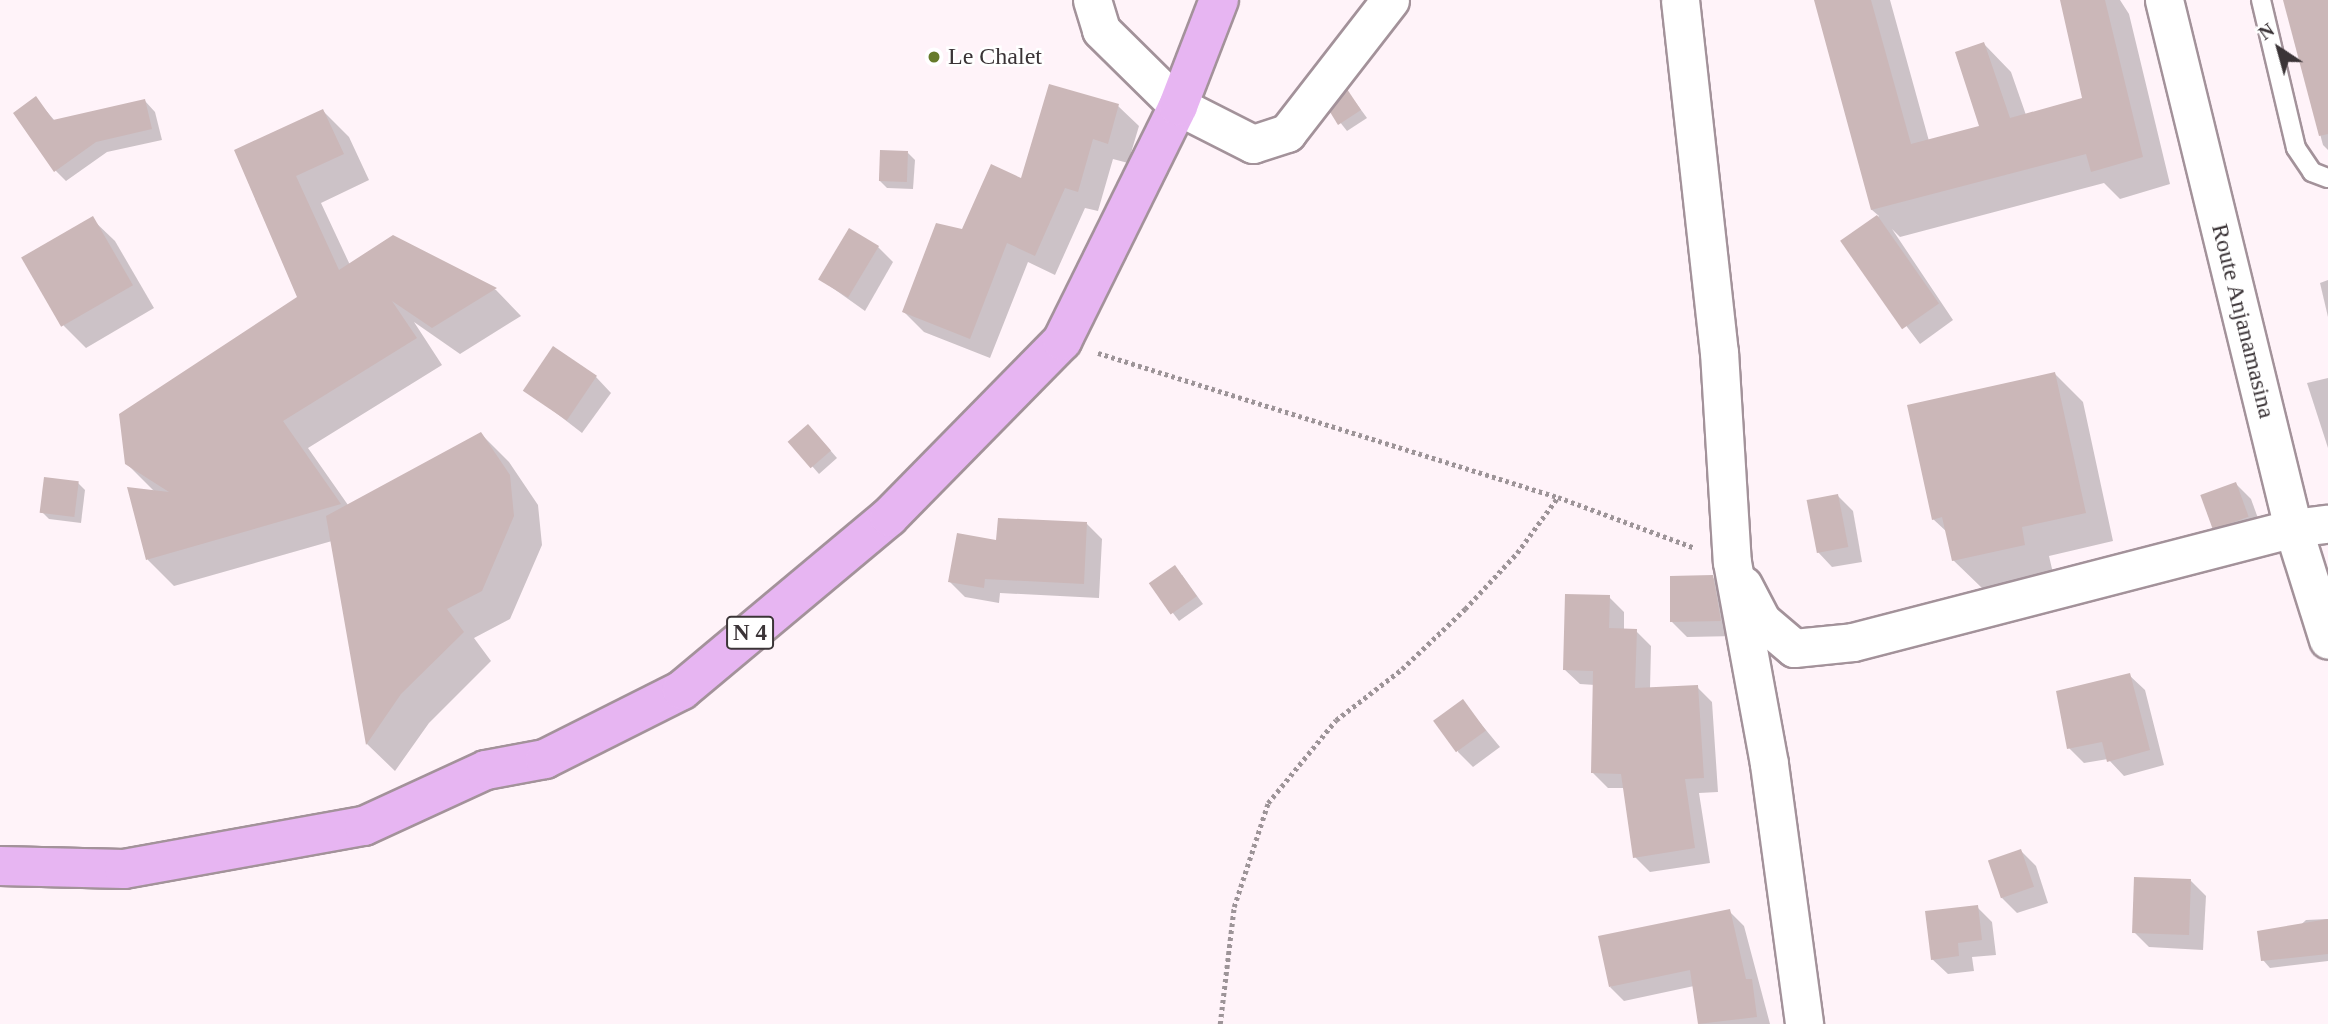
<!DOCTYPE html>
<html>
<head>
<meta charset="utf-8">
<style>
  body { margin:0 }
  #map { position:relative; width:2328px; height:1024px; overflow:hidden; background:#fff3f9; font-family:"Times New Roman",serif }
  div>[style] { position:absolute }
  .shadow>* { inset:0; background:#0003 }
  .building>* { inset:0; background:#cbb7b8; transform-origin:0 0 }
  .path>* { height:4.5px; margin-top:-2.25px; transform-origin:0; background:repeating-linear-gradient(90deg,#9d9498 0 3.5px,transparent 0 7px) }
  .roads { filter:drop-shadow(2px 0 #a3929a) drop-shadow(-2px 0 #a3929a) drop-shadow(0 2px #a3929a) drop-shadow(0 -2px #a3929a) }
  .service>* { height:18px; margin:-9px; padding:0 9px; transform-origin:9px; border-radius:9px; background:#fff }
  .minor>* { height:37px; margin:-18.5px; padding:0 18.5px; transform-origin:18.5px; border-radius:18.5px; background:#fff }
  .primary>* { height:38px; margin:-19px; padding:0 19px; transform-origin:19px; border-radius:19px; background:#e7b5f2 }
  .dots>* { width:19px; height:19px; translate:-50% -50%; box-sizing:border-box; border:4px solid #fff; border-radius:50% }
  span { translate:-50% -50%; white-space:nowrap; text-align:center; line-height:1.15; -webkit-text-stroke:5px #fff; paint-order:stroke }
  .shield-label span { padding:2px 5px; background:#fff; border:2px solid; border-radius:5px; -webkit-text-stroke-width:0 }
  .shield-label { font-size:23px; color:#3b3437; font-weight:700 }
  .poi-label { font-size:24px; color:#3b3437 }
  .left { translate:0 -50%; text-align:left }
  .street-label { font-size:24px; color:#3b3437 }
  .north { position:absolute; left:2244px; top:14px; width:70px; height:70px; -webkit-text-stroke:5px #fff; paint-order:stroke; rotate:324deg; font-size:19px; font-weight:700; line-height:28px; text-align:center; color:#3b3437 }
  .north::after { content:''; display:block; margin:auto; width:24px; height:32px; background:#3b3437; clip-path:polygon(50% 0,100% 100%,50% 72%,0 100%) }
</style>
</head>
<body>
<div id="map">
  <div class="shadow">
    <div style="clip-path:polygon(1816px 0,1890px 0,1929px 141px,1982px 127px,1984px 44px,2011px 72px,2026px 115px,2084px 100px,2061px 0,2120px 0,2129px 14px,2170px 184px,2120px 199px,2104px 183px,1900px 237px,1892px 229px,1953px 320px,1920px 344px,1843px 242px,1879px 216px,1872px 210px)"></div>
    <div style="clip-path:polygon(2284px 0,2328px 0,2328px 150px,2323px 145px)"></div>
    <div style="clip-path:polygon(1348px 92px,1367px 118px,1347px 131px,1332px 112px)"></div>
    <div style="clip-path:polygon(36px 99px,55px 121px,145px 101px,155px 112px,162px 140px,107px 152px,66px 181px,56px 171px)"></div>
    <div style="clip-path:polygon(1118px 106px,1139px 126px,1128px 163px,1113px 159px,1098px 211px,1085px 208px,1055px 275px,1028px 262px,990px 358px,924px 332px,904px 312px,963px 231px)"></div>
    <div style="clip-path:polygon(323px 111px,349px 137px,369px 180px,321px 203px,350px 265px,393px 237px,496px 290px,521px 316px,460px 354px,414px 322px,442px 365px,308px 448px,348px 505px,481px 434px,509px 462px,538px 505px,542px 545px,510px 619px,474px 638px,491px 661px,429px 723px,395px 771px,367px 744px,332px 541px,174px 586px,148px 560px,130px 489px,155px 492px,126px 463px,300px 298px,236px 151px)"></div>
    <div style="clip-path:polygon(908px 153px,915px 160px,913px 189px,887px 188px,880px 181px)"></div>
    <div style="clip-path:polygon(92px 219px,115px 241px,154px 308px,86px 348px,64px 326px,24px 259px)"></div>
    <div style="clip-path:polygon(878px 247px,893px 262px,865px 311px,820px 279px)"></div>
    <div style="clip-path:polygon(2328px 280px,2328px 317px,2320px 283px)"></div>
    <div style="clip-path:polygon(2055px 374px,2083px 402px,2113px 541px,2049px 556px,2053px 573px,1982px 588px,1953px 560px,1948px 533px,1933px 519px)"></div>
    <div style="clip-path:polygon(596px 377px,611px 393px,582px 433px,525px 389px)"></div>
    <div style="clip-path:polygon(2328px 378px,2328px 448px,2307px 383px)"></div>
    <div style="clip-path:polygon(816px 434px,837px 458px,819px 474px,812px 466px)"></div>
    <div style="clip-path:polygon(78px 483px,85px 490px,81px 523px,49px 519px,42px 512px)"></div>
    <div style="clip-path:polygon(2236px 484px,2251px 499px,2263px 532px,2229px 542px,2214px 526px)"></div>
    <div style="clip-path:polygon(1838px 496px,1853px 511px,1862px 562px,1832px 567px,1817px 551px)"></div>
    <div style="clip-path:polygon(1087px 524px,1102px 539px,1099px 598px,1000px 593px,999px 603px,965px 597px,950px 582px,998px 542px)"></div>
    <div style="clip-path:polygon(1182px 575px,1203px 604px,1179px 621px,1151px 584px)"></div>
    <div style="clip-path:polygon(1712px 577px,1728px 592px,1736px 636px,1687px 637px,1672px 622px)"></div>
    <div style="clip-path:polygon(1609px 597px,1624px 612px,1624px 631px,1636px 631px,1651px 646px,1650px 689px,1697px 687px,1712px 702px,1718px 792px,1699px 793px,1710px 863px,1650px 872px,1635px 857px,1625px 788px,1608px 788px,1593px 773px,1595px 685px,1580px 684px,1564px 669px)"></div>
    <div style="clip-path:polygon(2129px 675px,2145px 690px,2164px 765px,2124px 776px,2108px 759px,2084px 763px,2069px 748px)"></div>
    <div style="clip-path:polygon(1462px 701px,1500px 747px,1473px 767px,1458px 752px)"></div>
    <div style="clip-path:polygon(2021px 851px,2036px 866px,2048px 903px,2017px 913px,2002px 898px)"></div>
    <div style="clip-path:polygon(2191px 881px,2206px 896px,2203px 950px,2149px 947px,2134px 932px)"></div>
    <div style="clip-path:polygon(1977px 907px,1992px 922px,1996px 955px,1972px 957px,1974px 971px,1948px 974px,1932px 959px)"></div>
    <div style="clip-path:polygon(1729px 911px,1744px 926px,1770px 1024px,1699px 1024px,1694px 986px,1624px 1001px,1610px 987px)"></div>
    <div style="clip-path:polygon(2328px 919px,2328px 961px,2270px 968px,2263px 960px,2306px 920px)"></div>
  </div>
  <div class="building">
    <div style="clip-path:polygon(1814px 0,1871px 0,1911px 144px,1979px 126px,1955px 52px,1984px 42px,2010px 118px,2082px 98px,2060px 0,2105px 0,2143px 157px,2091px 172px,2086px 154px,1871px 210px)"></div>
    <div style="clip-path:polygon(2283px 0,2328px 0,2328px 134px,2319px 136px)"></div>
    <div style="clip-path:polygon(1049px 84px,1119px 104px,1108px 144px,1093px 139px,1078px 192px,1065px 188px,1035px 256px,1007px 243px,970px 339px,902px 312px,936px 223px,962px 229px,991px 164px,1021px 178px)"></div>
    <div style="clip-path:polygon(1347px 89px,1361px 110px,1338px 125px,1330px 112px)"></div>
    <div style="clip-path:polygon(36px 96px,53px 120px,145px 99px,152px 129px,96px 142px,54px 172px,13px 113px)"></div>
    <div style="clip-path:polygon(323px 109px,344px 154px,296px 176px,339px 270px,393px 235px,497px 288px,432px 328px,392px 301px,417px 338px,283px 421px,341px 504px,146px 560px,127px 487px,169px 492px,125px 464px,119px 414px,297px 297px,234px 150px)"></div>
    <div style="left:880px;top:150px;width:28px;height:31px;rotate:2deg"></div>
    <div style="left:1877px;top:215px;width:108px;height:45px;rotate:55deg"></div>
    <div style="left:93px;top:216px;width:80px;height:83px;rotate:60deg"></div>
    <div style="left:849px;top:228px;width:35px;height:60px;rotate:31deg"></div>
    <div style="left:553px;top:346px;width:53px;height:54px;rotate:34deg"></div>
    <div style="clip-path:polygon(2055px 372px,2086px 513px,2022px 527px,2025px 545px,1952px 561px,1942px 517px,1932px 520px,1907px 405px)"></div>
    <div style="left:808px;top:424px;width:35px;height:27px;rotate:49deg"></div>
    <div style="clip-path:polygon(481px 432px,510px 475px,514px 516px,482px 591px,447px 609px,464px 632px,401px 694px,366px 745px,326px 516px)"></div>
    <div style="left:44px;top:477px;width:35px;height:36px;rotate:7deg"></div>
    <div style="left:2236px;top:482px;width:37px;height:38px;rotate:70deg"></div>
    <div style="left:1838px;top:494px;width:54px;height:32px;rotate:79deg"></div>
    <div style="clip-path:polygon(998px 518px,1087px 522px,1084px 584px,985px 579px,984px 588px,948px 582px,957px 533px,996px 540px)"></div>
    <div style="left:1175px;top:565px;width:38px;height:32px;rotate:55deg"></div>
    <div style="clip-path:polygon(1713px 575px,1721px 621px,1670px 622px,1670px 576px)"></div>
    <div style="clip-path:polygon(1565px 594px,1610px 595px,1609px 628px,1637px 629px,1635px 688px,1698px 685px,1704px 778px,1685px 779px,1695px 848px,1633px 858px,1621px 774px,1591px 773px,1593px 671px,1563px 670px)"></div>
    <div style="clip-path:polygon(2130px 673px,2150px 750px,2107px 762px,2102px 742px,2067px 749px,2056px 691px)"></div>
    <div style="left:1463px;top:699px;width:39px;height:37px;rotate:54deg"></div>
    <div style="left:2021px;top:849px;width:40px;height:35px;rotate:71deg"></div>
    <div style="left:2134px;top:877px;width:57px;height:56px;rotate:2deg"></div>
    <div style="clip-path:polygon(1978px 905px,1982px 940px,1958px 943px,1959px 956px,1931px 960px,1925px 911px)"></div>
    <div style="clip-path:polygon(1730px 909px,1746px 979px,1752px 979px,1757px 1017px,1698px 1024px,1690px 970px,1609px 987px,1598px 936px)"></div>
    <div style="clip-path:polygon(2328px 919px,2328px 954px,2261px 961px,2257px 931px)"></div>
  </div>
  <div class="path">
    <div style="left:1098px;top:353px;width:482px;rotate:17.4deg"></div>
    <div style="left:1558px;top:497px;width:146px;rotate:20.4deg"></div>
    <div style="left:1220px;top:1024px;width:118px;rotate:-83.2deg"></div>
    <div style="left:1234px;top:907px;width:109px;rotate:-71.9deg"></div>
    <div style="left:1268px;top:803px;width:107px;rotate:-50.7deg"></div>
    <div style="left:1336px;top:720px;width:83px;rotate:-37.7deg"></div>
    <div style="left:1402px;top:669px;width:87px;rotate:-43.6deg"></div>
    <div style="left:1465px;top:609px;width:76px;rotate:-47.1deg"></div>
    <div style="left:1517px;top:553px;width:69px;rotate:-53.8deg"></div>
  </div>
  <div class="roads">
    <div class="service">
      <div style="left:2261px;top:0;width:152px;rotate:76.7deg"></div>
      <div style="left:2296px;top:148px;width:29px;rotate:56deg"></div>
      <div style="left:2312px;top:172px;width:17px;rotate:21deg"></div>
    </div>
    <div class="minor">
      <div style="left:1092px;top:0;width:31px;rotate:73deg"></div>
      <div style="left:1101px;top:30px;width:108px;rotate:44.6deg"></div>
      <div style="left:1178px;top:106px;width:84px;rotate:26.9deg"></div>
      <div style="left:1253px;top:144px;width:36px;rotate:-18deg"></div>
      <div style="left:1287px;top:133px;width:168px;rotate:-52.2deg"></div>
      <div style="left:1680px;top:0;width:354px;rotate:83.7deg"></div>
      <div style="left:1719px;top:352px;width:210px;rotate:86.5deg"></div>
      <div style="left:1732px;top:562px;width:205px;rotate:79.6deg"></div>
      <div style="left:1769px;top:764px;width:262px;rotate:82.3deg"></div>
      <div style="left:2164px;top:0;width:544px;rotate:76.27deg"></div>
      <div style="left:2293px;top:528px;width:117px;rotate:72.6deg"></div>
      <div style="left:1743px;top:585px;width:41px;rotate:62.2deg"></div>
      <div style="left:1762px;top:621px;width:42px;rotate:40.2deg"></div>
      <div style="left:1794px;top:648px;width:59px;rotate:-5.8deg"></div>
      <div style="left:1853px;top:642px;width:455px;rotate:-14.5deg"></div>
      <div style="left:2293px;top:528px;width:35px;rotate:-7deg"></div>
    </div>
    <div class="primary">
      <div style="left:0;top:866px;width:124px;rotate:1.4deg"></div>
      <div style="left:124px;top:869px;width:244px;rotate:-10.2deg"></div>
      <div style="left:364px;top:826px;width:134px;rotate:-24.7deg"></div>
      <div style="left:486px;top:770px;width:60px;rotate:-10.6deg"></div>
      <div style="left:545px;top:759px;width:153px;rotate:-26.7deg"></div>
      <div style="left:682px;top:690px;width:270px;rotate:-39.9deg"></div>
      <div style="left:889px;top:517px;width:247px;rotate:-45.5deg"></div>
      <div style="left:1062px;top:341px;width:262px;rotate:-63.7deg"></div>
      <div style="left:1178px;top:106px;width:114px;rotate:-68.9deg"></div>
    </div>
  </div>
  <div class="dots">
    <div style="left:934px;top:57px;background:#667a2a"></div>
  </div>
  <div class="shield-label">
    <span style="left:750px;top:633px">N 4</span>
  </div>
  <div class="poi-label">
    <span class="left" style="left:948px;top:57px">Le Chalet</span>
  </div>
  <div class="street-label">
    <span style="left:2243px;top:321px;rotate:76deg">Route Anjanamasina</span>
  </div>
  <div class="north">N</div>
</div>
</body>
</html>
